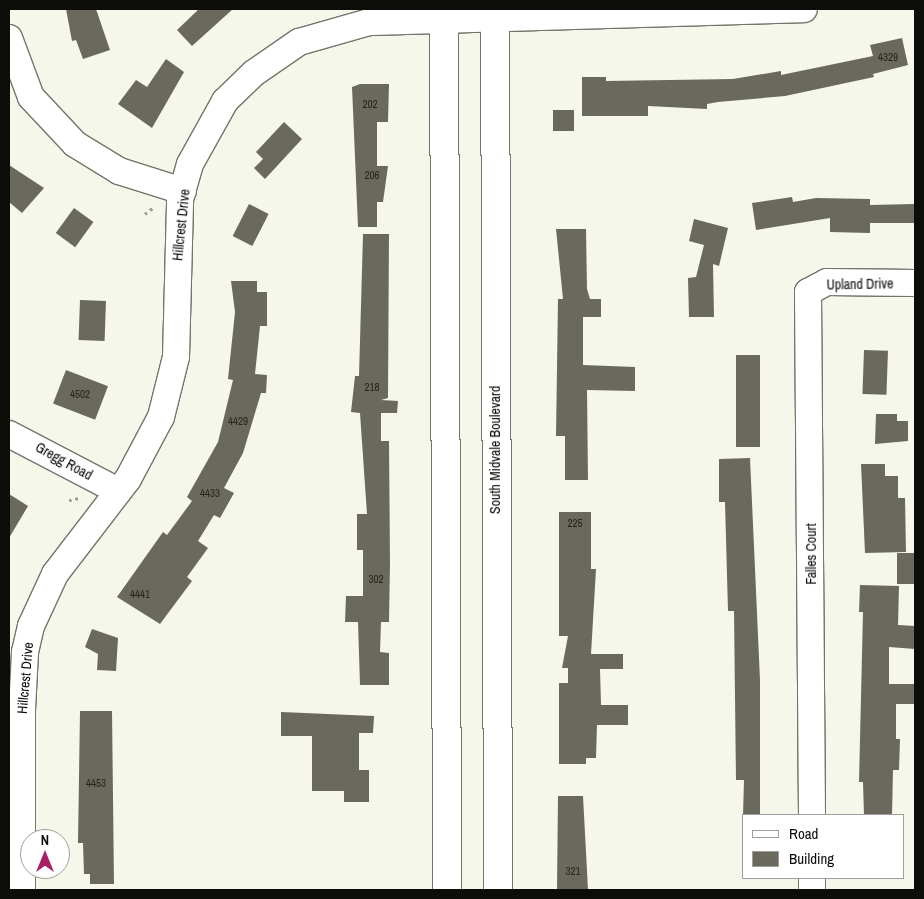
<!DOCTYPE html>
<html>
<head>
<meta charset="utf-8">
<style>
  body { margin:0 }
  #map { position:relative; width:924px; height:899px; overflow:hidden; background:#f4f7ea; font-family:"Archivo Narrow",sans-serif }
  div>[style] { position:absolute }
  .building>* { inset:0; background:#6b685d; transform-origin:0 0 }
  .path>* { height:3px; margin-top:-1.5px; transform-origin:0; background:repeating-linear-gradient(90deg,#9c9e95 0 2.5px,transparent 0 6.5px) }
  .roads { filter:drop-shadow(1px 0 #73756a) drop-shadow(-1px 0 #73756a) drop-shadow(0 1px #73756a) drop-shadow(0 -1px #73756a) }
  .minor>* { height:26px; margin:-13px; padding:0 13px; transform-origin:13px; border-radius:13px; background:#fff }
  .major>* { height:28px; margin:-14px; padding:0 14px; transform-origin:14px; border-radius:14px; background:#fff }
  span { translate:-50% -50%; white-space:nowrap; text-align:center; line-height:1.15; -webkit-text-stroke:4px #fff; paint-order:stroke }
  .number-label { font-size:11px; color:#24241e }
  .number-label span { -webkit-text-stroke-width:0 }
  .street-label { font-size:14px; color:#0c0d09 }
  .frame { position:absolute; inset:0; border:10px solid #0c0d09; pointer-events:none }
  .legend { position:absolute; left:742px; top:814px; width:162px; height:65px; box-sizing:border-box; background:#fff; border:1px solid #9e9e9d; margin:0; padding:6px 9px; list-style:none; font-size:15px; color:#0c0d09 }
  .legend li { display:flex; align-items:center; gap:10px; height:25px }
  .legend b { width:25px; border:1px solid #9e9e9d }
  .north { position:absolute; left:20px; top:829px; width:50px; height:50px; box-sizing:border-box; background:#fff; border:1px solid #9e9e9d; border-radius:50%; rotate:0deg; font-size:14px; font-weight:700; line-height:20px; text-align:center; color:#0c0d09 }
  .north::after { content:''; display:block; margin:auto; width:18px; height:22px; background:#a81f65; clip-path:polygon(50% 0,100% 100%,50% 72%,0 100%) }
</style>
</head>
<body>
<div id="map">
  <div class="building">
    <div style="clip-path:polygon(66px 9px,96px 9px,110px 50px,83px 59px,76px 40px,72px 41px)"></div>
    <div style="clip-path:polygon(199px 9px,233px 9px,192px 46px,177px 30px)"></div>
    <div style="clip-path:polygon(902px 38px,908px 65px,873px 74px,874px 77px,785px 96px,718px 102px,707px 104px,707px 109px,648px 106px,648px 116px,582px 116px,582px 77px,606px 77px,606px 81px,733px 79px,781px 71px,781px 75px,873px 56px,870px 45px)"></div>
    <div style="clip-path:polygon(166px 59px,184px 72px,152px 128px,118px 104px,136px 80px,147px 87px)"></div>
    <div style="clip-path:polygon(360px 84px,389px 84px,388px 122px,377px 122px,377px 166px,388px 166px,383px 202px,377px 202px,377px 227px,358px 227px,352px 87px)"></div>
    <div style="left:553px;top:110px;width:21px;height:21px"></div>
    <div style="clip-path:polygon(284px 122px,302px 139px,265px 179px,254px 168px,263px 159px,256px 152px)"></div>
    <div style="clip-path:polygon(9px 165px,44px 188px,22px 213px,9px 202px)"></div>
    <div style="clip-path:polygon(792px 197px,793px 202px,816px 198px,870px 199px,870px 205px,915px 204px,915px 223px,870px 223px,870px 233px,830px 232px,830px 218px,756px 230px,752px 203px)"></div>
    <div style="left:249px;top:204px;width:22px;height:36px;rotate:27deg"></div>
    <div style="left:74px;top:208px;width:24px;height:31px;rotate:36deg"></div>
    <div style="clip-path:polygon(694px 219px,728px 228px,719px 266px,713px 264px,714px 317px,689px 317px,688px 278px,696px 277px,704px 245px,689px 241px)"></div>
    <div style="clip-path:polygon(556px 229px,586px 229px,587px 289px,590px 299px,601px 299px,601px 317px,583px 317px,583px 365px,635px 367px,635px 391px,587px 390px,588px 480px,565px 480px,565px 436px,556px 436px,558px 299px,563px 299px)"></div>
    <div style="clip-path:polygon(363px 234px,389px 234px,388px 398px,381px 400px,398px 401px,397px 413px,381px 413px,381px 441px,389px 441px,390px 562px,389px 622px,381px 622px,380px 652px,389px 653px,389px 685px,360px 685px,358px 622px,345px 622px,346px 596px,363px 596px,363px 550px,357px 550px,357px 514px,367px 514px,360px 413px,351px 412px,355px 376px,359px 376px)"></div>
    <div style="clip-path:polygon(231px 281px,257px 281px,257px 292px,267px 292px,267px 326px,260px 326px,255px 374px,267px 375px,266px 393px,261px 393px,243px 453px,224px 488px,234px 493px,220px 518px,214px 515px,198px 541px,208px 548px,187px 577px,192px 581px,160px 624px,117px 597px,163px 532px,167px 535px,192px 501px,187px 497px,218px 442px,233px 380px,228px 379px,235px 312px)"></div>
    <div style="left:80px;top:300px;width:26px;height:40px;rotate:2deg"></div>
    <div style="left:864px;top:350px;width:24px;height:44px;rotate:2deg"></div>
    <div style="left:736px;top:355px;width:24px;height:92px"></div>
    <div style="left:66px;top:370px;width:45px;height:36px;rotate:21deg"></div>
    <div style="clip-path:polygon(876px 414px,897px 414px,897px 421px,908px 421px,908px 441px,875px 444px)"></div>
    <div style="clip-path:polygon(750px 458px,760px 680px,760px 815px,743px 815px,744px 780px,736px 780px,734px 611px,728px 611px,725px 502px,719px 502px,719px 459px)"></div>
    <div style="clip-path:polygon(861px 464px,885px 464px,885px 476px,898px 476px,898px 498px,905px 498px,906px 552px,865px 553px)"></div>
    <div style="clip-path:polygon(9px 494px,28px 506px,9px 538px)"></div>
    <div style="clip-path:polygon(559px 512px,591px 512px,591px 569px,596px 569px,591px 654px,623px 654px,623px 669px,600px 669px,601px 705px,628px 705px,628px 725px,597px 725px,596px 758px,586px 758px,586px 764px,559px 764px,559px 683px,568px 683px,568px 668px,562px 668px,568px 636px,559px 636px)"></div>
    <div style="left:897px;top:553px;width:18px;height:31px"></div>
    <div style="clip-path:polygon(860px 585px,899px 586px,898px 625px,915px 626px,915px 649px,889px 647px,889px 684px,915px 684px,915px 704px,896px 704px,896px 739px,900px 739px,899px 770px,893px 770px,892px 815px,864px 815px,863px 782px,859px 782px,863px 612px,859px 612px)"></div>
    <div style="clip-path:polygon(92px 629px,118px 638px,116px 671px,97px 670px,98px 654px,85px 647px)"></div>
    <div style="clip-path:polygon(80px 711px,112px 711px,114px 884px,90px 884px,90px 874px,84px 874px,83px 843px,78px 843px)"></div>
    <div style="clip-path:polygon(281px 712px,374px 716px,373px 733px,359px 733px,359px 770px,369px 770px,369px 802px,344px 802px,344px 791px,312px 791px,312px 736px,281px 736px)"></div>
    <div style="clip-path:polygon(558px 796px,583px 796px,588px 890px,557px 890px)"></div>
  </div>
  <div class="path">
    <div style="left:145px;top:214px;width:11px;rotate:-38deg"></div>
    <div style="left:69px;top:500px;width:11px;rotate:-10deg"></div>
  </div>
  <div class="roads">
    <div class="minor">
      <div style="left:9px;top:38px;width:63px;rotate:69.6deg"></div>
      <div style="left:31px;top:97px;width:64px;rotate:46.9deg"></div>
      <div style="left:75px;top:144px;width:52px;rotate:31.5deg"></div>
      <div style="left:119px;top:171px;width:67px;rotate:17.4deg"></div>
      <div style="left:9px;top:434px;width:123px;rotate:27.6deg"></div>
      <div style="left:812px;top:815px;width:523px;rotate:-90.44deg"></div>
      <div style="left:808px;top:292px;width:21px;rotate:-28deg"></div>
      <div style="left:827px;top:282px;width:88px;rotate:0.7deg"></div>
      <div style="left:812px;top:878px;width:12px;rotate:90deg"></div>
      <div style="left:22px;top:890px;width:180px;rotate:-90deg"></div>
      <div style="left:22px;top:710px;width:58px;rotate:-87deg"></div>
      <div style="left:25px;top:652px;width:27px;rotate:-77deg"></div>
      <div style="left:31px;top:626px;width:57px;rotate:-65.2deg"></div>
      <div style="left:55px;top:574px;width:120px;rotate:-52.5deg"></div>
      <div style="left:128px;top:479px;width:70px;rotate:-62deg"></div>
      <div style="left:161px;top:417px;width:62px;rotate:-76deg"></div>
      <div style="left:176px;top:357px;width:158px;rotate:-88.5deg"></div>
      <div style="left:180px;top:199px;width:36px;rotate:-74deg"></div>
      <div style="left:190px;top:164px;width:72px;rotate:-60.9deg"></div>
      <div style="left:225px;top:101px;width:40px;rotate:-44deg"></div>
      <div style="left:254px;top:73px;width:55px;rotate:-34.6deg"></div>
      <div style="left:299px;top:42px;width:73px;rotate:-15.9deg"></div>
      <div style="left:369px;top:22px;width:435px;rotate:-1.7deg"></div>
    </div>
    <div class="major">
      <div style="left:444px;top:9px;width:881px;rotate:89.8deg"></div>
      <div style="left:495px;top:9px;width:881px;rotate:89.8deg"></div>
    </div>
  </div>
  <div class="number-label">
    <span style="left:888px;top:57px">4329</span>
    <span style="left:370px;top:104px">202</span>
    <span style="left:372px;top:175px">206</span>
    <span style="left:372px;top:387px">218</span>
    <span style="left:80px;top:394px">4502</span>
    <span style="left:238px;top:421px">4429</span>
    <span style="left:210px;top:493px">4433</span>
    <span style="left:575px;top:523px">225</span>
    <span style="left:376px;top:579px">302</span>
    <span style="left:140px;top:594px">4441</span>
    <span style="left:96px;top:783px">4453</span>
    <span style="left:573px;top:871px">321</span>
  </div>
  <div class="street-label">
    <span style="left:181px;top:225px;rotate:-84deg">Hillcrest Drive</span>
    <span style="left:860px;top:284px;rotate:-1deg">Upland Drive</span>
    <span style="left:495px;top:450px;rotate:-90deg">South Midvale Boulevard</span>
    <span style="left:64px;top:461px;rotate:29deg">Gregg Road</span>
    <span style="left:811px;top:554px;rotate:-90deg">Falles Court</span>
    <span style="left:25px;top:678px;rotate:-85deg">Hillcrest Drive</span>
  </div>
  <div class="frame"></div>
  <ul class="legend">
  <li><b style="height:6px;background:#fff"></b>Road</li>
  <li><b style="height:14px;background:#6b685d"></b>Building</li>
  </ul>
  <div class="north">N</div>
</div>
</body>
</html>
